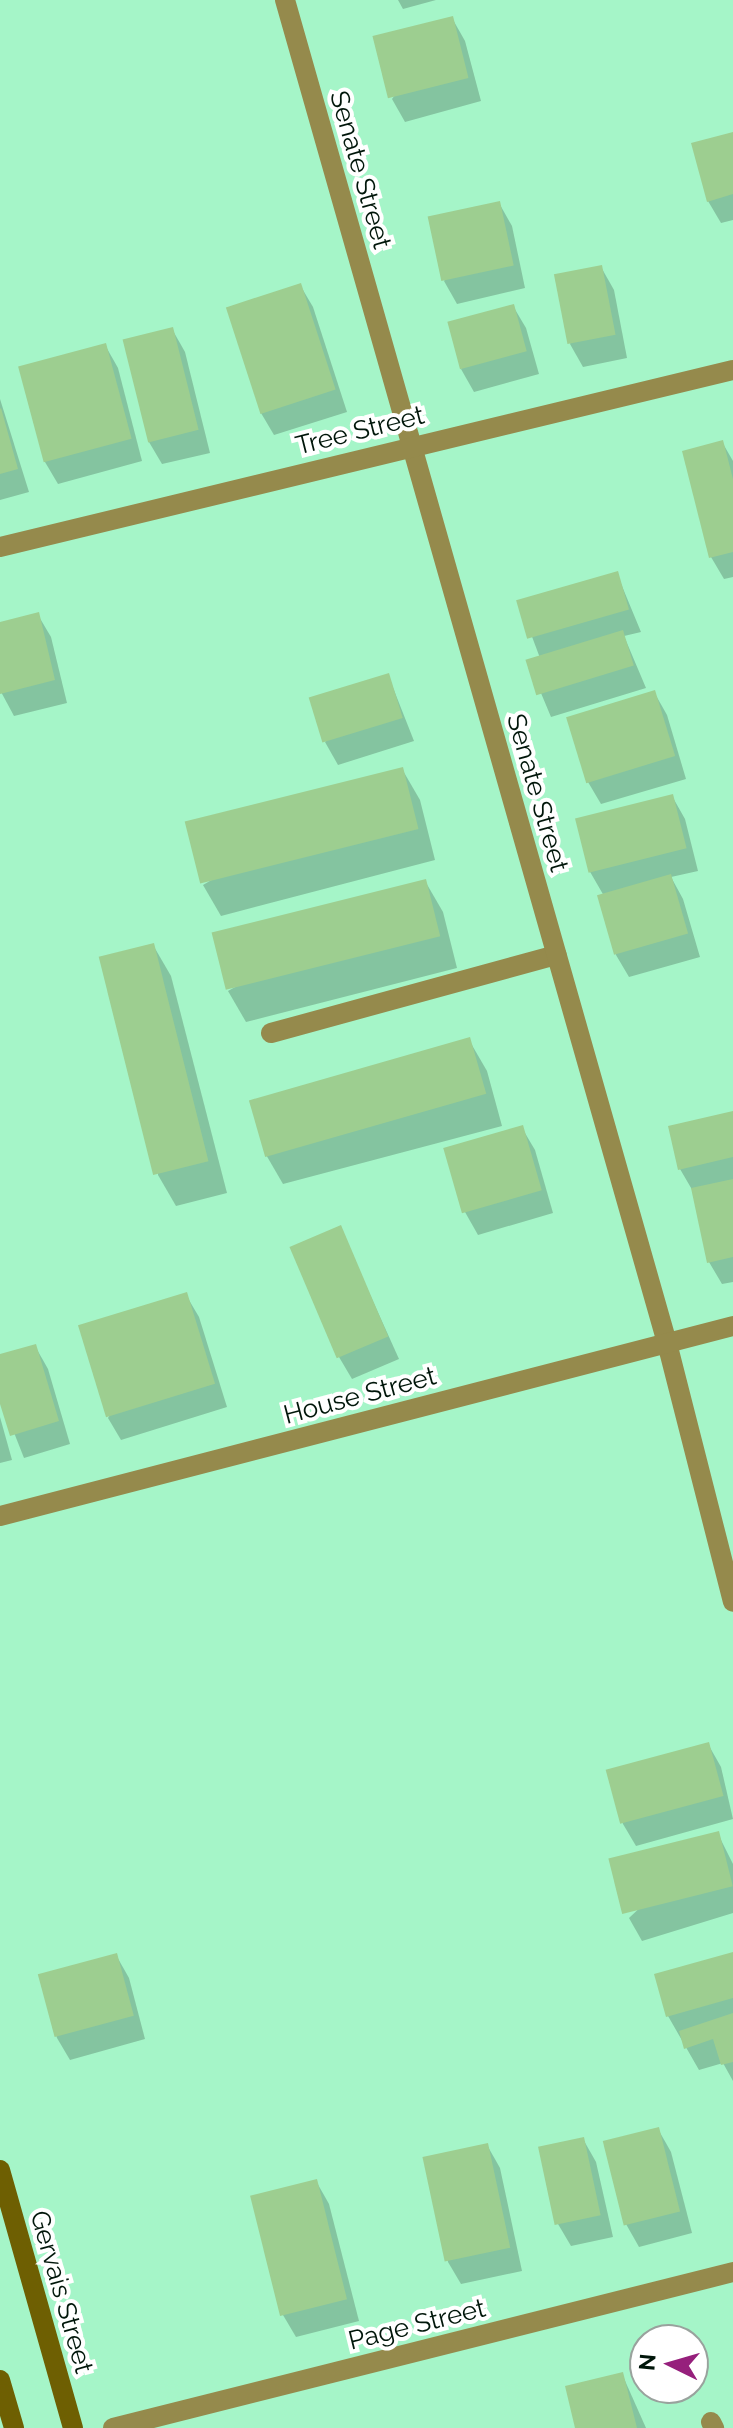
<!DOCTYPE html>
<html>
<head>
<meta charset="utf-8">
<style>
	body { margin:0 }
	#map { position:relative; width:733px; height:2428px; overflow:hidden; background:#a5f5c8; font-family:Raleway,sans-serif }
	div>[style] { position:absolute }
	.shadow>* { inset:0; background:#0003 }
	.building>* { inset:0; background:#9dce90; transform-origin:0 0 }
	.lane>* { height:20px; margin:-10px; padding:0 10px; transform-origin:10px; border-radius:10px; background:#958a4c }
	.street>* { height:20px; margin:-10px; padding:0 10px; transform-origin:10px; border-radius:10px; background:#958a4c }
	.secondary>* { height:20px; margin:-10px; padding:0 10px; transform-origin:10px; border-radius:10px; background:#6e5f02 }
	span { translate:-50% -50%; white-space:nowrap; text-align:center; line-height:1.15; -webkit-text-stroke:8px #fff; paint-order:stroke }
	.street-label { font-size:26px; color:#00160a }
	.north { position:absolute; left:629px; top:2324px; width:80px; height:80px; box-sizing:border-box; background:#fff; border:2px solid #99a29d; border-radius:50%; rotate:275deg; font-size:22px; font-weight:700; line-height:32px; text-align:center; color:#00160a }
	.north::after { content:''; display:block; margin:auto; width:28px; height:36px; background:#96207c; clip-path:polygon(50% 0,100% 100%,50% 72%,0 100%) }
</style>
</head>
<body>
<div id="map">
	<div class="shadow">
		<i style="clip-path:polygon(398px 0,436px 0,403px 9px)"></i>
		<i style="clip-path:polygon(452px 18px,465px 41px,481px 101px,405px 122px,392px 99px)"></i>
		<i style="clip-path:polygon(733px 134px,733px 220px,721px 223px,708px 201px)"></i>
		<i style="clip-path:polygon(499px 203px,512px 226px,525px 288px,457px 304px,444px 281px)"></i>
		<i style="clip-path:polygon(601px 267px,614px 290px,627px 358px,583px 367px,570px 344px)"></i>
		<i style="clip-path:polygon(300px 285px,313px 307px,347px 412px,274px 435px,261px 413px)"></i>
		<i style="clip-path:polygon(513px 306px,526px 328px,539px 374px,474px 392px,461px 369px)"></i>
		<i style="clip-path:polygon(172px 329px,185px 352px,210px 453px,162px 464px,149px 442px)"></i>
		<i style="clip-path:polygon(105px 345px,118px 368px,142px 461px,58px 484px,45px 462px,20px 368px)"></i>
		<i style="clip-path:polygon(0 399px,29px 492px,0 500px)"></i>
		<i style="clip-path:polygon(722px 442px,733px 461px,733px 577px,724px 579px,711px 557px)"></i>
		<i style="clip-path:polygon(617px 574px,641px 632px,624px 636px,646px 688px,551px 717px,528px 662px,540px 658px,519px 602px)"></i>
		<i style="clip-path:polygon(38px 615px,51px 637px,67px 703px,14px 716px,0 690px,0 624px)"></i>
		<i style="clip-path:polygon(388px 675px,414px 741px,338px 765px,325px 742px)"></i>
		<i style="clip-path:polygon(654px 692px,667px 715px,686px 779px,601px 804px,588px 782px)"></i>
		<i style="clip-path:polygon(402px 769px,420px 800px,435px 860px,221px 916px,203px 885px)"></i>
		<i style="clip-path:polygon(672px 796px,685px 819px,698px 871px,671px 877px,683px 899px,700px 957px,629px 977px,616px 955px,604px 896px,589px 870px)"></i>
		<i style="clip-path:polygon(425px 881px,443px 912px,457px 968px,246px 1022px,228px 991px)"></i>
		<i style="clip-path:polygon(153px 945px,171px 976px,227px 1193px,176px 1206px,158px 1175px)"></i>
		<i style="clip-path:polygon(469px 1040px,487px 1071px,502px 1126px,283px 1184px,265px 1153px)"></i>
		<i style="clip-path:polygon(733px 1113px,733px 1282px,722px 1284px,709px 1262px,694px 1193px,680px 1169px)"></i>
		<i style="clip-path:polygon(522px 1128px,535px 1150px,553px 1213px,478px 1235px,465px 1212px)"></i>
		<i style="clip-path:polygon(340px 1228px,399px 1359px,352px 1379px,339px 1357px)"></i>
		<i style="clip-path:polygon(186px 1295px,199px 1317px,227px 1407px,121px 1440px,108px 1418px)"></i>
		<i style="clip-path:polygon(35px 1346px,48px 1369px,70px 1444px,24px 1458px,0 1397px,0 1357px)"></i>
		<i style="clip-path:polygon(0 1417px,12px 1460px,0 1463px)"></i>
		<i style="clip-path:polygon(708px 1744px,721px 1767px,733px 1819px,636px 1846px,623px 1824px,608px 1772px)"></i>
		<i style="clip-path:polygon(718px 1834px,733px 1864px,733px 1913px,642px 1941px,629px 1918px)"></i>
		<i style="clip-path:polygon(733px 1954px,733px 2081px,723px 2063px,699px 2070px,668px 2016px)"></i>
		<i style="clip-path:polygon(116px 1955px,129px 1978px,145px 2039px,70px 2060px,57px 2038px,40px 1976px)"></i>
		<i style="clip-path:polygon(658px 2129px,671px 2152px,692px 2233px,639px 2247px,626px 2224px)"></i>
		<i style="clip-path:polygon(583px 2139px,596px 2162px,613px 2237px,571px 2246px,558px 2224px,541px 2149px)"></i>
		<i style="clip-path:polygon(487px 2145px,500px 2168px,522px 2271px,461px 2284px,448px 2262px,426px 2159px)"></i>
		<i style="clip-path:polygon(316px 2181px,329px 2204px,359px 2321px,296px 2337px,283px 2315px)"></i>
		<i style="clip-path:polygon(622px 2374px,646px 2428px,577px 2428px)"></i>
	</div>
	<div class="building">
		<i style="left:453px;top:16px;width:64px;height:83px;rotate:76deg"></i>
		<i style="clip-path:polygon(733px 132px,733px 194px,707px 202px,691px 143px)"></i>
		<i style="left:500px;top:201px;width:66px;height:74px;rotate:78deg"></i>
		<i style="left:602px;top:265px;width:71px;height:49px;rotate:79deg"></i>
		<i style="left:301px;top:283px;width:112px;height:79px;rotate:72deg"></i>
		<i style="left:514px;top:304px;width:49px;height:69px;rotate:75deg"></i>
		<i style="left:173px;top:327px;width:106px;height:52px;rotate:76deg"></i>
		<i style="left:106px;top:343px;width:99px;height:91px;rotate:75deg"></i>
		<i style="clip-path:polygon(1px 408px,18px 469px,0 474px,0 409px)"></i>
		<i style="clip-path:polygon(723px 440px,733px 479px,733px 552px,709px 558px,682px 451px)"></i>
		<i style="left:618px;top:571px;width:40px;height:106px;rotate:74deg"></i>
		<i style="clip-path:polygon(39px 612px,55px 680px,0 694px,0 622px)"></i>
		<i style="left:623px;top:630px;width:37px;height:102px;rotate:73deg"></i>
		<i style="left:389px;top:673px;width:47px;height:84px;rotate:73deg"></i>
		<i style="left:655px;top:690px;width:69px;height:93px;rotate:73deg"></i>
		<i style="left:403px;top:767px;width:64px;height:225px;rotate:76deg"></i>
		<i style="left:673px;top:794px;width:56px;height:101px;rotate:76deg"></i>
		<i style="left:671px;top:874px;width:62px;height:77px;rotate:74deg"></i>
		<i style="left:426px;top:879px;width:59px;height:221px;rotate:76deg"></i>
		<i style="left:154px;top:943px;width:225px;height:57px;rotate:76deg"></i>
		<i style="left:470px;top:1037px;width:59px;height:230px;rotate:74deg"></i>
		<i style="clip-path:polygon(733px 1111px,733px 1157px,678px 1170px,668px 1126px)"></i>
		<i style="left:523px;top:1125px;width:68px;height:83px;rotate:74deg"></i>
		<i style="clip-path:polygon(733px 1179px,733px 1257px,707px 1263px,691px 1188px)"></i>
		<i style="left:341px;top:1225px;width:121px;height:56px;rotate:67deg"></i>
		<i style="left:187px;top:1292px;width:96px;height:114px;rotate:73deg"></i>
		<i style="clip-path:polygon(36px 1344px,59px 1421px,10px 1436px,0 1404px,0 1354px)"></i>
		<i style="left:709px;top:1742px;width:56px;height:107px;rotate:75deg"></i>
		<i style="left:719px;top:1831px;width:57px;height:114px;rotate:76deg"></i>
		<i style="clip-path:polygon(733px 1952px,733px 1998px,666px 2017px,654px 1974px)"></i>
		<i style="left:117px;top:1953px;width:65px;height:82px;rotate:75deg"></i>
		<i style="clip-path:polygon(733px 2013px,733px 2062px,721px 2065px,713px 2039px,684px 2049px,679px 2031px)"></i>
		<i style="left:659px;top:2127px;width:87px;height:58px;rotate:76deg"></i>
		<i style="left:584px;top:2137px;width:80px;height:47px;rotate:78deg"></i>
		<i style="left:488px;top:2143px;width:107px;height:67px;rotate:78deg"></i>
		<i style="left:317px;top:2179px;width:124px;height:69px;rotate:76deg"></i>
		<i style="clip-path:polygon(623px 2372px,637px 2428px,575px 2428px,565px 2386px)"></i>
	</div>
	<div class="lane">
		<i style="left:271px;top:1033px;width:296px;rotate:-15.3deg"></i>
		<i style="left:711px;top:2422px;width:7px;rotate:63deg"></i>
	</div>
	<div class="street">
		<i style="left:285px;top:0;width:1396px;rotate:74.12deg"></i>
		<i style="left:667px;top:1343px;width:267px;rotate:75.7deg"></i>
		<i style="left:0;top:547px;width:754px;rotate:-13.58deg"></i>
		<i style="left:0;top:1516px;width:757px;rotate:-14.53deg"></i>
		<i style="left:113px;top:2428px;width:639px;rotate:-14.12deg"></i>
	</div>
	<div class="secondary">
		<i style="left:0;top:2170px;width:268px;rotate:74.2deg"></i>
		<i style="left:0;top:2380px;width:50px;rotate:73.7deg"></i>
	</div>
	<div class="street-label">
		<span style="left:360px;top:170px;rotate:74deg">Senate Street</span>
		<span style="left:360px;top:431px;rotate:-14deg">Tree Street</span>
		<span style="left:537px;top:793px;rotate:74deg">Senate Street</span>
		<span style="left:360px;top:1396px;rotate:-15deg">House Street</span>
		<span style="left:61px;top:2292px;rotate:74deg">Gervais Street</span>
		<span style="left:417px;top:2325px;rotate:-14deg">Page Street</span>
	</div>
	<div class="north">N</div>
</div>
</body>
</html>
